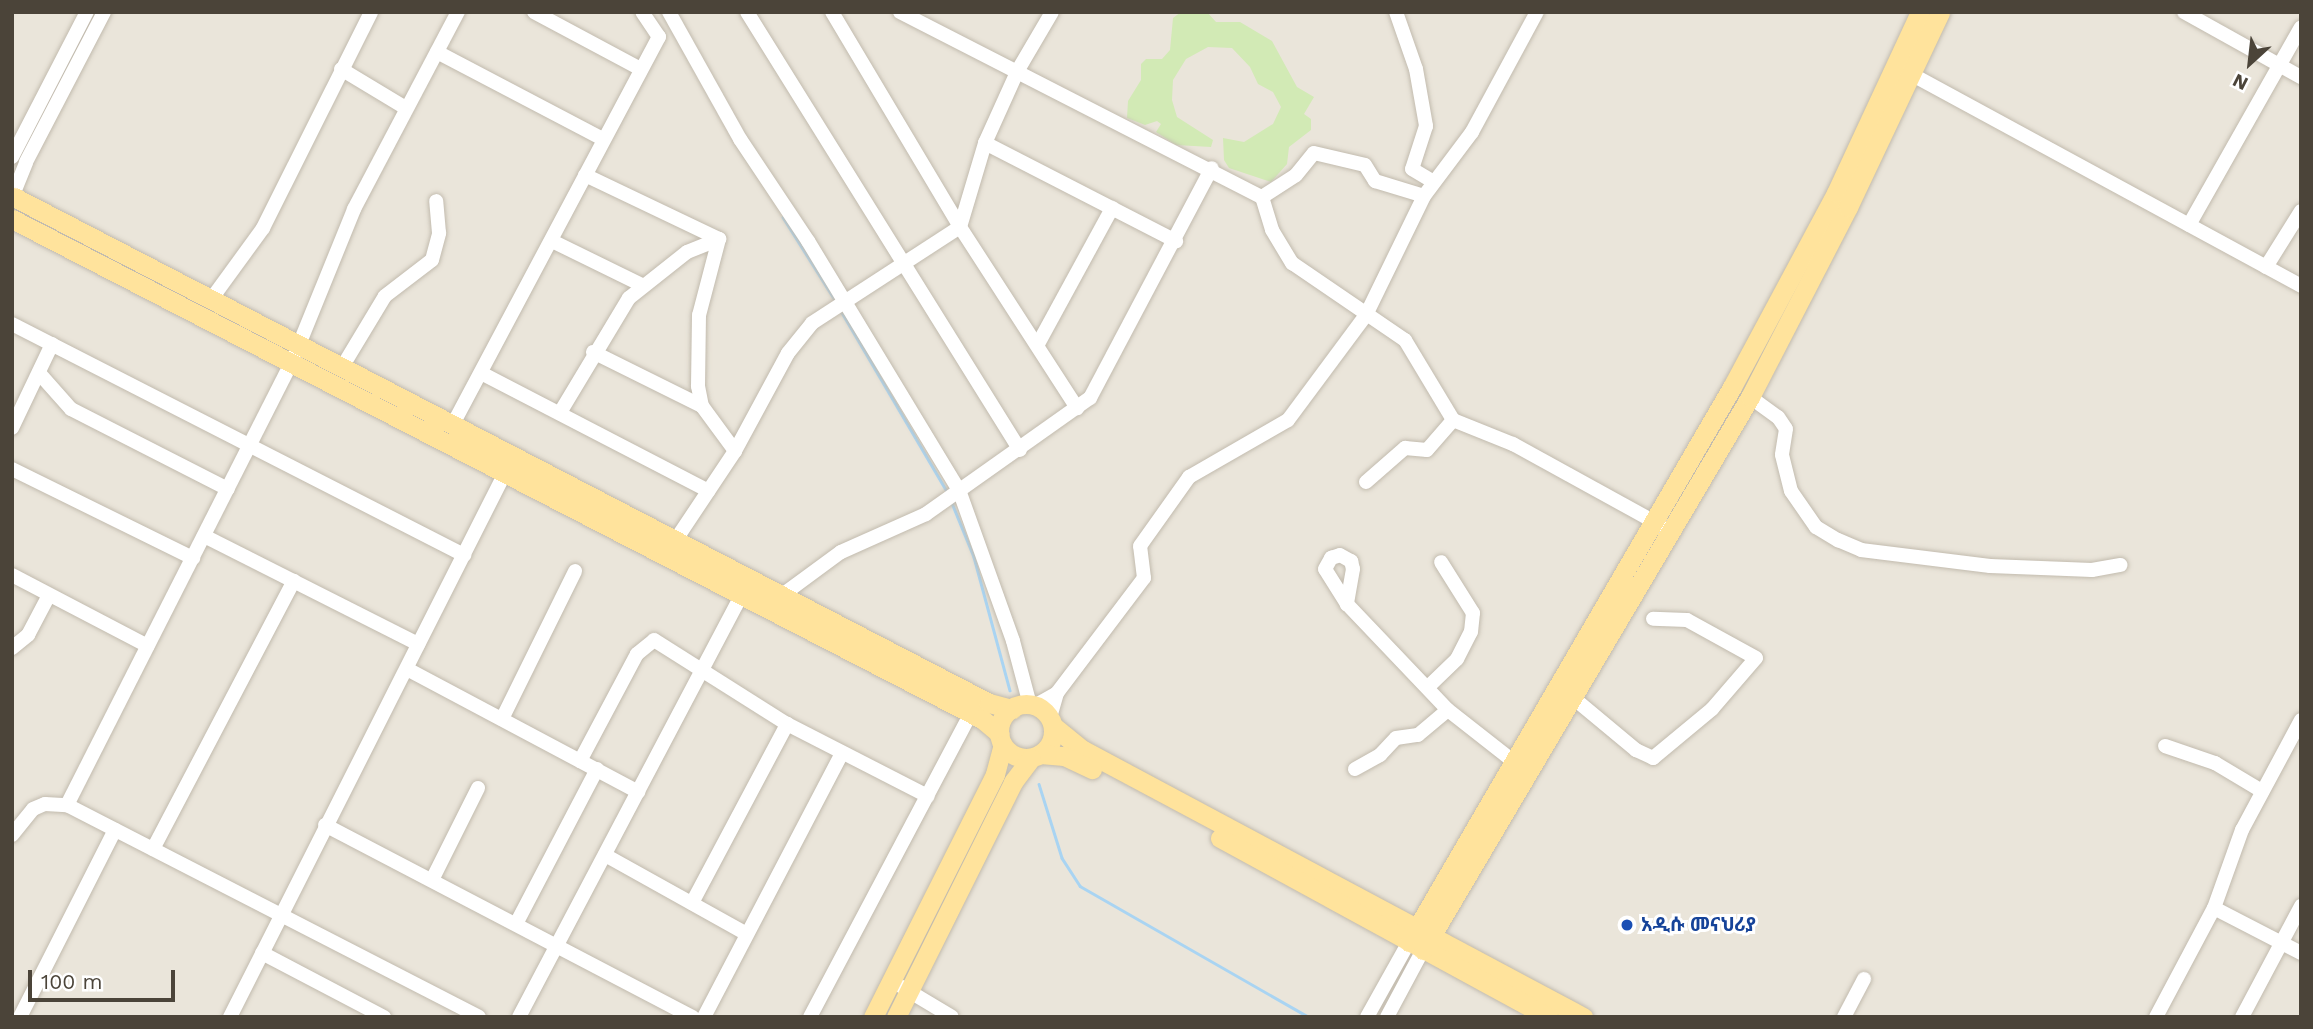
<!DOCTYPE html>
<html>
<head>
<meta charset="utf-8">
<style>
	body { margin:0 }
	#map { position:relative; width:2313px; height:1029px; overflow:hidden; background:#f6f3ec; font-family:"Work Sans","Noto Sans Ethiopic",sans-serif }
	div>[style] { position:absolute }
	.residential>* { inset:0; background:#eae5da; transform-origin:0 0 }
	.green>* { inset:0; background:#d2eab5 }
	.stream>* { height:2.5px; margin:-1.25px; padding:0 1.25px; transform-origin:1.25px; border-radius:1.25px; background:#a9d4f2 }
	.roads { filter:drop-shadow(0 0 2px #c2bbae) drop-shadow(0 0 2px #c2bbae) }
	.minor>* { height:14px; margin:-7px; padding:0 7px; transform-origin:7px; border-radius:7px; background:#fff }
	.major>* { height:19px; margin:-9.5px; padding:0 9.5px; transform-origin:9.5px; border-radius:9.5px; background:#ffe39c }
	.major>.ring { margin:-9.5px; padding:0; box-sizing:content-box; background:none; border:19px solid #ffe39c; border-radius:50% }
	.dots>* { width:19px; height:19px; translate:-50% -50%; box-sizing:border-box; border:4px solid #fff; border-radius:50% }
	span { translate:-50% -50%; white-space:nowrap; text-align:center; line-height:1.15; -webkit-text-stroke:6px #fff; paint-order:stroke }
	.transit-label { font-size:19px; color:#164399; font-weight:700 }
	.left { translate:0 -50%; text-align:left }
	.frame { position:absolute; inset:0; border:14px solid #4b4439; pointer-events:none }
	.north { position:absolute; left:2215px; top:28px; width:70px; height:70px; -webkit-text-stroke:5px #fff; paint-order:stroke; rotate:207deg; font-size:19px; font-weight:700; line-height:28px; text-align:center; color:#4b4439 }
	.north::after { content:''; display:block; margin:auto; width:24px; height:32px; background:#4b4439; clip-path:polygon(50% 0,100% 100%,50% 72%,0 100%) }
	.scale { position:absolute; left:28px; top:970px; width:147px; height:32px; box-sizing:border-box; border:4px solid #4b4439; border-top:0; padding-left:9px; font-size:21px; line-height:24px; white-space:nowrap; color:#4b4439; -webkit-text-stroke:5px #fff; paint-order:stroke }
</style>
</head>
<body>
<div id="map">
	<div class="residential">
		<i style="left:12px;top:12px;width:2289px;height:1005px"></i>
	</div>
	<div class="green">
		<i style="clip-path:polygon(1181px 12px,1207px 12px,1216px 22px,1240px 22px,1272px 41px,1297px 87px,1314px 97px,1304px 114px,1311px 119px,1311px 130px,1289px 147px,1287px 164px,1271px 182px,1229px 168px,1224px 160px,1223px 138px,1244px 142px,1273px 124px,1281px 107px,1273px 92px,1258px 84px,1250px 67px,1232px 48px,1208px 47px,1186px 59px,1173px 80px,1172px 100px,1177px 117px,1213px 140px,1211px 147px,1176px 145px,1156px 132px,1161px 124px,1157px 121px,1145px 125px,1127px 118px,1128px 101px,1141px 80px,1141px 64px,1146px 59px,1162px 59px,1170px 50px,1173px 18px)"></i>
	</div>
	<div class="stream">
		<i style="left:783px;top:217px;width:98px;rotate:57.9deg"></i>
		<i style="left:840px;top:309px;width:213px;rotate:59.6deg"></i>
		<i style="left:952px;top:503px;width:58px;rotate:67.8deg"></i>
		<i style="left:974px;top:557px;width:138px;rotate:74.9deg"></i>
		<i style="left:1039px;top:784px;width:77px;rotate:72.7deg"></i>
		<i style="left:1062px;top:858px;width:33px;rotate:57deg"></i>
		<i style="left:1080px;top:886px;width:264px;rotate:29.8deg"></i>
	</div>
	<div class="roads">
		<div class="minor">
			<i style="left:534px;top:12px;width:119px;rotate:28.1deg"></i>
			<i style="left:669px;top:12px;width:145px;rotate:60.8deg"></i>
			<i style="left:740px;top:139px;width:123px;rotate:56.3deg"></i>
			<i style="left:808px;top:241px;width:291px;rotate:58.8deg"></i>
			<i style="left:959px;top:490px;width:160px;rotate:70.3deg"></i>
			<i style="left:1013px;top:641px;width:66px;rotate:75.1deg"></i>
			<i style="left:747px;top:12px;width:516px;rotate:58.07deg"></i>
			<i style="left:832px;top:12px;width:250px;rotate:59.2deg"></i>
			<i style="left:960px;top:227px;width:216px;rotate:57.1deg"></i>
			<i style="left:900px;top:12px;width:407px;rotate:27.1deg"></i>
			<i style="left:1262px;top:197px;width:34px;rotate:73deg"></i>
			<i style="left:1272px;top:230px;width:39px;rotate:59deg"></i>
			<i style="left:1292px;top:263px;width:137px;rotate:34.3deg"></i>
			<i style="left:1405px;top:340px;width:93px;rotate:59deg"></i>
			<i style="left:1453px;top:420px;width:65px;rotate:21.8deg"></i>
			<i style="left:1513px;top:444px;width:170px;rotate:28.8deg"></i>
			<i style="left:1396px;top:12px;width:60px;rotate:70.7deg"></i>
			<i style="left:1416px;top:69px;width:58px;rotate:80deg"></i>
			<i style="left:1426px;top:126px;width:45px;rotate:108deg"></i>
			<i style="left:1412px;top:169px;width:23px;rotate:31deg"></i>
			<i style="left:2184px;top:12px;width:134px;rotate:29.1deg"></i>
			<i style="left:437px;top:52px;width:187px;rotate:27.7deg"></i>
			<i style="left:341px;top:69px;width:76px;rotate:31deg"></i>
			<i style="left:1911px;top:74px;width:444px;rotate:28.5deg"></i>
			<i style="left:985px;top:143px;width:215px;rotate:27.2deg"></i>
			<i style="left:12px;top:157px;width:163px;rotate:-62.7deg"></i>
			<i style="left:585px;top:175px;width:148px;rotate:25.5deg"></i>
			<i style="left:719px;top:239px;width:79px;rotate:104.7deg"></i>
			<i style="left:699px;top:315px;width:71px;rotate:90.8deg"></i>
			<i style="left:698px;top:386px;width:20px;rotate:79deg"></i>
			<i style="left:702px;top:406px;width:56px;rotate:53.7deg"></i>
			<i style="left:13px;top:195px;width:35px;rotate:-68deg"></i>
			<i style="left:26px;top:162px;width:169px;rotate:-62.5deg"></i>
			<i style="left:1262px;top:197px;width:40px;rotate:-32.9deg"></i>
			<i style="left:1296px;top:175px;width:28px;rotate:-51deg"></i>
			<i style="left:1314px;top:153px;width:52px;rotate:13.2deg"></i>
			<i style="left:1365px;top:165px;width:19px;rotate:58deg"></i>
			<i style="left:1375px;top:181px;width:51px;rotate:17deg"></i>
			<i style="left:2189px;top:225px;width:227px;rotate:-60.5deg"></i>
			<i style="left:552px;top:241px;width:100px;rotate:26.1deg"></i>
			<i style="left:2266px;top:267px;width:66px;rotate:-58deg"></i>
			<i style="left:210px;top:301px;width:90px;rotate:-54deg"></i>
			<i style="left:263px;top:228px;width:241px;rotate:-63.4deg"></i>
			<i style="left:12px;top:324px;width:508px;rotate:27.07deg"></i>
			<i style="left:1038px;top:344px;width:155px;rotate:-61.4deg"></i>
			<i style="left:593px;top:352px;width:122px;rotate:26.4deg"></i>
			<i style="left:341px;top:369px;width:85px;rotate:-58.9deg"></i>
			<i style="left:385px;top:296px;width:59px;rotate:-37.5deg"></i>
			<i style="left:432px;top:260px;width:28px;rotate:-75deg"></i>
			<i style="left:439px;top:233px;width:32px;rotate:-95deg"></i>
			<i style="left:39px;top:373px;width:48px;rotate:48.4deg"></i>
			<i style="left:71px;top:409px;width:176px;rotate:27deg"></i>
			<i style="left:483px;top:374px;width:254px;rotate:27.4deg"></i>
			<i style="left:1750px;top:397px;width:34px;rotate:36deg"></i>
			<i style="left:1778px;top:417px;width:14px;rotate:56deg"></i>
			<i style="left:1786px;top:429px;width:26px;rotate:99deg"></i>
			<i style="left:1782px;top:455px;width:37px;rotate:76deg"></i>
			<i style="left:1791px;top:491px;width:44px;rotate:55.2deg"></i>
			<i style="left:1816px;top:527px;width:26px;rotate:31deg"></i>
			<i style="left:1838px;top:540px;width:25px;rotate:23deg"></i>
			<i style="left:1861px;top:550px;width:130px;rotate:7.1deg"></i>
			<i style="left:1990px;top:566px;width:102px;rotate:2.2deg"></i>
			<i style="left:2092px;top:570px;width:29px;rotate:-10deg"></i>
			<i style="left:561px;top:411px;width:132px;rotate:-59deg"></i>
			<i style="left:629px;top:298px;width:74px;rotate:-38.4deg"></i>
			<i style="left:687px;top:252px;width:35px;rotate:-22deg"></i>
			<i style="left:452px;top:426px;width:441px;rotate:-62deg"></i>
			<i style="left:659px;top:37px;width:30px;rotate:-124deg"></i>
			<i style="left:12px;top:428px;width:93px;rotate:-64.5deg"></i>
			<i style="left:12px;top:469px;width:202px;rotate:26.2deg"></i>
			<i style="left:1366px;top:482px;width:52px;rotate:-41.1deg"></i>
			<i style="left:1405px;top:448px;width:22px;rotate:5deg"></i>
			<i style="left:1427px;top:450px;width:40px;rotate:-49deg"></i>
			<i style="left:204px;top:536px;width:240px;rotate:26.8deg"></i>
			<i style="left:675px;top:541px;width:108px;rotate:-56.3deg"></i>
			<i style="left:735px;top:451px;width:111px;rotate:-61.6deg"></i>
			<i style="left:788px;top:353px;width:38px;rotate:-51deg"></i>
			<i style="left:812px;top:323px;width:176px;rotate:-33deg"></i>
			<i style="left:960px;top:227px;width:88px;rotate:-73.4deg"></i>
			<i style="left:985px;top:143px;width:80px;rotate:-65.7deg"></i>
			<i style="left:1018px;top:70px;width:67px;rotate:-59.6deg"></i>
			<i style="left:1340px;top:555px;width:13px;rotate:29deg"></i>
			<i style="left:1351px;top:561px;width:8px;rotate:76deg"></i>
			<i style="left:1353px;top:569px;width:36px;rotate:100deg"></i>
			<i style="left:1347px;top:604px;width:41px;rotate:-122.2deg"></i>
			<i style="left:1325px;top:569px;width:13px;rotate:-61deg"></i>
			<i style="left:1331px;top:558px;width:9px;rotate:-18deg"></i>
			<i style="left:12px;top:575px;width:153px;rotate:27.6deg"></i>
			<i style="left:781px;top:596px;width:74px;rotate:-36.3deg"></i>
			<i style="left:841px;top:552px;width:93px;rotate:-24.1deg"></i>
			<i style="left:926px;top:514px;width:201px;rotate:-35.3deg"></i>
			<i style="left:1090px;top:398px;width:260px;rotate:-62.1deg"></i>
			<i style="left:1347px;top:604px;width:146px;rotate:46.4deg"></i>
			<i style="left:1448px;top:710px;width:83px;rotate:38.1deg"></i>
			<i style="left:12px;top:648px;width:21px;rotate:-39deg"></i>
			<i style="left:28px;top:635px;width:45px;rotate:-62.3deg"></i>
			<i style="left:407px;top:669px;width:262px;rotate:28deg"></i>
			<i style="left:1428px;top:687px;width:40px;rotate:-44deg"></i>
			<i style="left:1457px;top:659px;width:30px;rotate:-63deg"></i>
			<i style="left:1471px;top:632px;width:19px;rotate:-84deg"></i>
			<i style="left:1473px;top:613px;width:60px;rotate:-122.1deg"></i>
			<i style="left:1057px;top:693px;width:144px;rotate:-52.9deg"></i>
			<i style="left:1144px;top:578px;width:32px;rotate:-97deg"></i>
			<i style="left:1140px;top:546px;width:85px;rotate:-54.6deg"></i>
			<i style="left:1189px;top:477px;width:114px;rotate:-29.9deg"></i>
			<i style="left:1288px;top:420px;width:131px;rotate:-53.4deg"></i>
			<i style="left:1366px;top:315px;width:132px;rotate:-64deg"></i>
			<i style="left:1424px;top:196px;width:80px;rotate:-53.1deg"></i>
			<i style="left:1472px;top:132px;width:136px;rotate:-61.6deg"></i>
			<i style="left:1571px;top:696px;width:85px;rotate:39.7deg"></i>
			<i style="left:1636px;top:750px;width:19px;rotate:25deg"></i>
			<i style="left:1653px;top:758px;width:77px;rotate:-39.7deg"></i>
			<i style="left:1712px;top:709px;width:67px;rotate:-49.2deg"></i>
			<i style="left:1756px;top:658px;width:79px;rotate:-151.2deg"></i>
			<i style="left:1687px;top:620px;width:34px;rotate:-178deg"></i>
			<i style="left:1034px;top:706px;width:26px;rotate:-29deg"></i>
			<i style="left:1057px;top:693px;width:26px;rotate:106deg"></i>
			<i style="left:502px;top:719px;width:165px;rotate:-63.7deg"></i>
			<i style="left:2165px;top:746px;width:53px;rotate:18.8deg"></i>
			<i style="left:2215px;top:763px;width:55px;rotate:30.8deg"></i>
			<i style="left:580px;top:761px;width:121px;rotate:-62deg"></i>
			<i style="left:637px;top:654px;width:22px;rotate:-39deg"></i>
			<i style="left:654px;top:640px;width:157px;rotate:32.3deg"></i>
			<i style="left:787px;top:724px;width:158px;rotate:27.1deg"></i>
			<i style="left:1355px;top:769px;width:29px;rotate:-29deg"></i>
			<i style="left:1380px;top:755px;width:23px;rotate:-47deg"></i>
			<i style="left:1396px;top:738px;width:22px;rotate:-8deg"></i>
			<i style="left:1418px;top:735px;width:39px;rotate:-40deg"></i>
			<i style="left:67px;top:805px;width:497px;rotate:-63.1deg"></i>
			<i style="left:292px;top:362px;width:165px;rotate:-67.9deg"></i>
			<i style="left:354px;top:209px;width:223px;rotate:-62.2deg"></i>
			<i style="left:325px;top:825px;width:415px;rotate:27.6deg"></i>
			<i style="left:12px;top:835px;width:33px;rotate:-51deg"></i>
			<i style="left:33px;top:809px;width:13px;rotate:-23deg"></i>
			<i style="left:45px;top:804px;width:22px;rotate:3deg"></i>
			<i style="left:67px;top:805px;width:463px;rotate:27.2deg"></i>
			<i style="left:153px;top:849px;width:303px;rotate:-62.3deg"></i>
			<i style="left:605px;top:855px;width:162px;rotate:29.1deg"></i>
			<i style="left:432px;top:880px;width:103px;rotate:-63.4deg"></i>
			<i style="left:692px;top:903px;width:203px;rotate:-62deg"></i>
			<i style="left:2214px;top:908px;width:98px;rotate:27.3deg"></i>
			<i style="left:516px;top:924px;width:175px;rotate:-62.4deg"></i>
			<i style="left:262px;top:953px;width:138px;rotate:27.7deg"></i>
			<i style="left:902px;top:987px;width:58px;rotate:31deg"></i>
			<i style="left:20px;top:1017px;width:210px;rotate:-63.1deg"></i>
			<i style="left:230px;top:1017px;width:619px;rotate:-63.19deg"></i>
			<i style="left:519px;top:1017px;width:485px;rotate:-62.2deg"></i>
			<i style="left:704px;top:1017px;width:298px;rotate:-62.4deg"></i>
			<i style="left:810px;top:1017px;width:344px;rotate:-62.1deg"></i>
			<i style="left:1367px;top:1017px;width:86px;rotate:-60.8deg"></i>
			<i style="left:1387px;top:1017px;width:76px;rotate:-61.8deg"></i>
			<i style="left:1844px;top:1017px;width:43px;rotate:-62.2deg"></i>
			<i style="left:2156px;top:1017px;width:123px;rotate:-62deg"></i>
			<i style="left:2214px;top:908px;width:83px;rotate:-70.3deg"></i>
			<i style="left:2242px;top:830px;width:125px;rotate:-61.8deg"></i>
			<i style="left:2242px;top:1017px;width:126px;rotate:-62deg"></i>
		</div>
		<div class="major">
			<i style="left:14px;top:197px;width:1098px;rotate:27.43deg"></i>
			<i style="left:989px;top:703px;width:24px;rotate:15deg"></i>
			<i style="left:12px;top:219px;width:1091px;rotate:27.27deg"></i>
			<i style="left:982px;top:719px;width:23px;rotate:40deg"></i>
			<i class="ring" style="left:999px;top:704px;width:35px;height:35px"></i>
			<i style="left:1053px;top:726px;width:38px;rotate:39deg"></i>
			<i style="left:1083px;top:750px;width:567px;rotate:28.1deg"></i>
			<i style="left:1040px;top:754px;width:24px;rotate:5deg"></i>
			<i style="left:1064px;top:756px;width:31px;rotate:25deg"></i>
			<i style="left:1220px;top:838px;width:374px;rotate:28.6deg"></i>
			<i style="left:1409px;top:942px;width:642px;rotate:-59.8deg"></i>
			<i style="left:1732px;top:387px;width:220px;rotate:-61.8deg"></i>
			<i style="left:1836px;top:193px;width:200px;rotate:-65.1deg"></i>
			<i style="left:1423px;top:950px;width:642px;rotate:-59.4deg"></i>
			<i style="left:1750px;top:397px;width:214px;rotate:-62.7deg"></i>
			<i style="left:1848px;top:207px;width:216px;rotate:-64.7deg"></i>
			<i style="left:873px;top:1017px;width:272px;rotate:-63.3deg"></i>
			<i style="left:995px;top:774px;width:30px;rotate:-75deg"></i>
			<i style="left:896px;top:1017px;width:263px;rotate:-63.5deg"></i>
			<i style="left:1013px;top:782px;width:30px;rotate:-53deg"></i>
		</div>
	</div>
	<div class="dots">
		<i style="left:1627px;top:925px;background:#1a4fb4"></i>
	</div>
	<div class="transit-label">
		<span class="left" style="left:1641px;top:925px">አዲሱ መናህሪያ</span>
	</div>
	<div class="frame"></div>
	<div class="north">N</div>
	<div class="scale">100 m</div>
</div>
</body>
</html>
